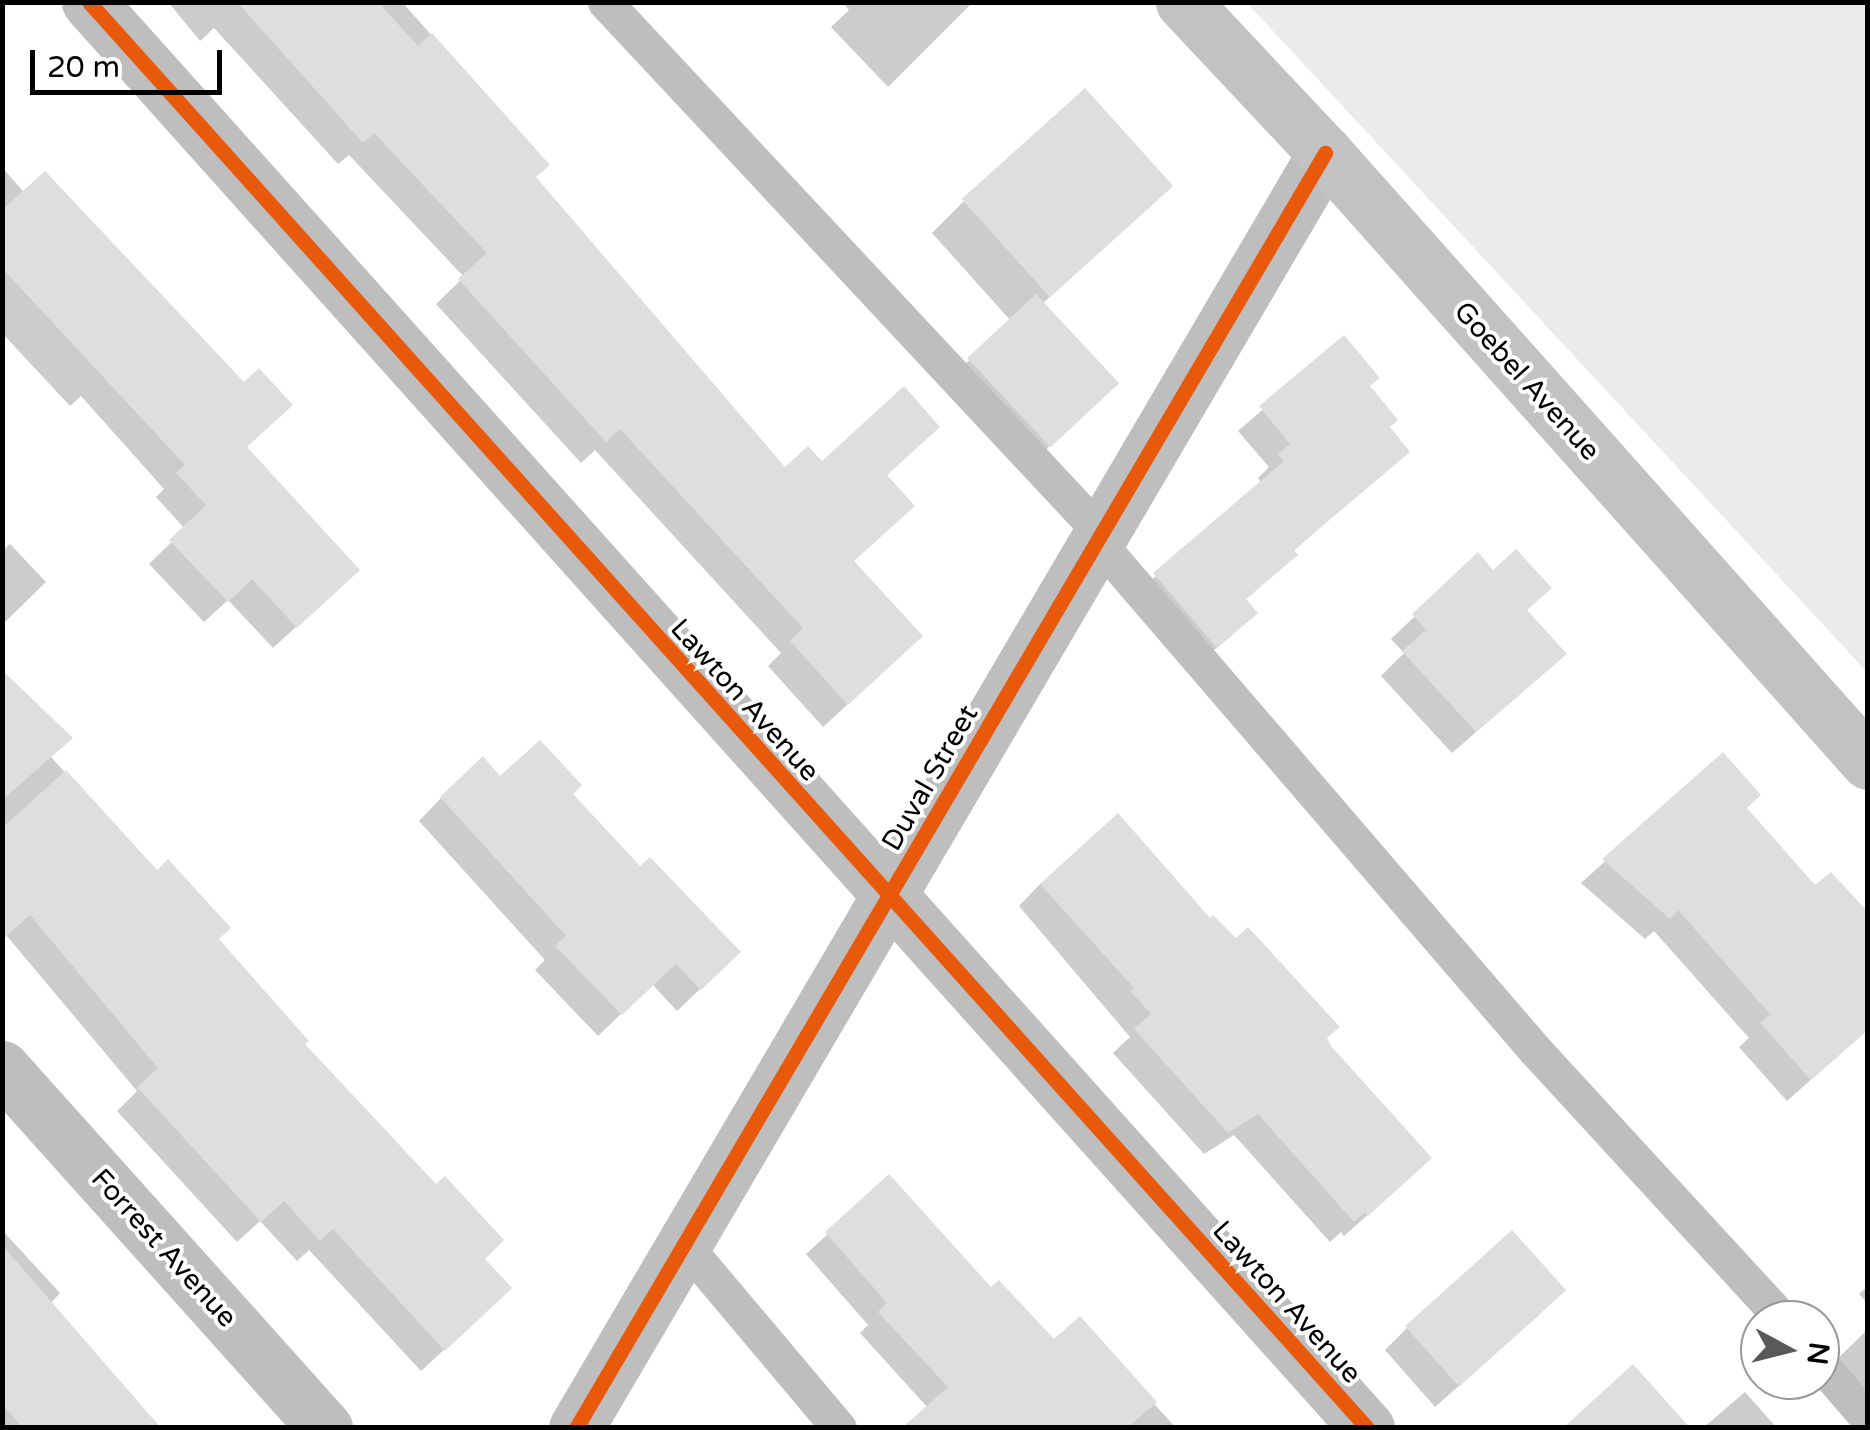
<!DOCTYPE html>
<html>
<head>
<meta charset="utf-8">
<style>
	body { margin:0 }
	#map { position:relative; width:1870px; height:1430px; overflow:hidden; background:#fff; font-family:"Varela Round",sans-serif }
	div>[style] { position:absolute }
	.green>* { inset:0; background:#ebebeb }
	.shadow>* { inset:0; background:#0003 }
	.building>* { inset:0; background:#dedede; transform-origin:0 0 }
	.lane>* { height:35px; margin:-17.5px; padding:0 17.5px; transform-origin:17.5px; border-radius:17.5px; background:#bebebe }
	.street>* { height:55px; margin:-27.5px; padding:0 27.5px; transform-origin:27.5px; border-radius:27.5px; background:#bebebe }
	.secondary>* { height:55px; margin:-27.5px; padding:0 27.5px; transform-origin:27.5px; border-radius:27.5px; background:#c2c2c2 }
	.cycleway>* { height:15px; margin:-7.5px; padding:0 7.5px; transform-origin:7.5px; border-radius:7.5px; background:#e8590c }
	span { translate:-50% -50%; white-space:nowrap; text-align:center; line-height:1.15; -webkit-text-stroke:8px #fff; paint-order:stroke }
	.street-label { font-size:28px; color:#000 }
	.frame { position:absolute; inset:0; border:5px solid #000; pointer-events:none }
	.north { position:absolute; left:1740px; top:1300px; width:100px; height:100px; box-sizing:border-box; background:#fff; border:2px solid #999; border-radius:50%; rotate:97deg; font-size:28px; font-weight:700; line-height:40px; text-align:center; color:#000 }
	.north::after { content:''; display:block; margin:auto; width:35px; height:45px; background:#595959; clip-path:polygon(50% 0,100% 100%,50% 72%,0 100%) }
	.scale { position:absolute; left:30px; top:50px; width:192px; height:45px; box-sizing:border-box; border:5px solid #000; border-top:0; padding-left:12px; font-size:30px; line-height:35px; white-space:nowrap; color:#000; -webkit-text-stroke:8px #fff; paint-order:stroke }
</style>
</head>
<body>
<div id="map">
	<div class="green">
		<i style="clip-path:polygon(1247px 3px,1867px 3px,1867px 672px)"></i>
	</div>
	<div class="shadow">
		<i style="clip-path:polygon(168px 2px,402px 2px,547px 165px,533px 178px,785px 470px,822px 464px,885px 476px,852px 562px,896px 660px,823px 727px,768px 666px,781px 653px,595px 450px,581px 463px,436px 304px,464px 277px,349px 155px,338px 164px,214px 28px,200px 41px)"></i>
		<i style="clip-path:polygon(842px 2px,968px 2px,970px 5px,888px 87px,831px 27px,849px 10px)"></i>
		<i style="clip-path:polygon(2px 167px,244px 448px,334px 592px,273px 648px,228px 600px,204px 622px,149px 564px,185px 529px,156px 497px,164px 489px,81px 396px,70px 406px,2px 333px)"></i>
		<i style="clip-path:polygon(964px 201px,1137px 218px,1042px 304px,1093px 406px,1026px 468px,946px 382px,1011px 321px,932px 233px)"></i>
		<i style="clip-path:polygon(1344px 339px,1387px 428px,1407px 452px,1292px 552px,1295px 555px,1244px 601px,1232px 635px,1193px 668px,1132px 597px,1262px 484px,1258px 478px,1269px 467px,1238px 431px)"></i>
		<i style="clip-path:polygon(10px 544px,46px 582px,2px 625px,2px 551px)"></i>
		<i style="clip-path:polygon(1478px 556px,1525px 611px,1541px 676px,1452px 753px,1381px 676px,1404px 653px,1391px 639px)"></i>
		<i style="clip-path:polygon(2px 673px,51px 757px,216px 939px,482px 1259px,487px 1310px,421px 1371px,309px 1250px,297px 1261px,260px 1221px,237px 1242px,117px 1111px,137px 1091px,6px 935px,2px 939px)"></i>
		<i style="clip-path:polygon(1723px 755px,1744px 808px,1815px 889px,1868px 1029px,1787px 1101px,1739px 1047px,1749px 1038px,1654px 931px,1645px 939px,1581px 883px)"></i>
		<i style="clip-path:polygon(500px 779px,570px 794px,640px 870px,715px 975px,677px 1011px,652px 984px,598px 1036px,535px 970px,545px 960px,419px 821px,441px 798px)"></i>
		<i style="clip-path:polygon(1041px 883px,1210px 921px,1325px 1038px,1407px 1180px,1344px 1236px,1341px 1232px,1330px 1242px,1234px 1135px,1204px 1154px,1113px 1053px,1130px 1037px,1019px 906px)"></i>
		<i style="clip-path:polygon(889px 1178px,991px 1291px,1054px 1342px,1079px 1320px,1176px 1428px,906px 1428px,928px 1408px,860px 1333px,868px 1325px,806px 1254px)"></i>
		<i style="clip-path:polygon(2px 1230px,60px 1293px,50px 1304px,158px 1428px,2px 1428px)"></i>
		<i style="clip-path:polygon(1868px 1286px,1868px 1304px,1859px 1294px)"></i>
		<i style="clip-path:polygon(1540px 1314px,1435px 1407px,1385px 1350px,1407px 1328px)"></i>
		<i style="clip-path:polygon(1868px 1329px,1868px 1404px,1825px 1371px)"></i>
		<i style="clip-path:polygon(1745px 1392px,1777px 1428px,1703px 1428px)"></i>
	</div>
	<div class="building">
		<i style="clip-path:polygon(237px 2px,378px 2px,418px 46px,432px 33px,550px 165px,536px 177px,785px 467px,808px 446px,822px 461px,904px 386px,940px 427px,887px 475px,915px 506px,854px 561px,923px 636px,848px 705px,790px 641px,803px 628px,620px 429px,606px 442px,458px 279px,487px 253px,374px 133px,363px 143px)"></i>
		<i style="left:1085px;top:88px;width:132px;height:166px;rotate:48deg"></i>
		<i style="clip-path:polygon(45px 171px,244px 382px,259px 368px,293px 405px,247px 447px,360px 570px,297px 628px,252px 579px,228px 602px,169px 540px,206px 505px,176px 473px,185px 465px,2px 268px,2px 210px)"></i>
		<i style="left:1036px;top:294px;width:122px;height:94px;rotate:47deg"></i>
		<i style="clip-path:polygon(1344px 335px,1380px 378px,1370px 386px,1398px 420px,1390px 427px,1410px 452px,1294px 550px,1298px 555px,1246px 599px,1258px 613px,1217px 648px,1153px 573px,1284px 461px,1278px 454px,1290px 444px,1259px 406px)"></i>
		<i style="clip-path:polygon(1516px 549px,1552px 588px,1527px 610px,1567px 654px,1476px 732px,1402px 651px,1426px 630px,1412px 614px,1478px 552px,1493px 570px)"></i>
		<i style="clip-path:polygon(2px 670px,73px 738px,2px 800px)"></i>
		<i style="clip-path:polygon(540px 740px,582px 785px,573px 794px,640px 866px,650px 857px,741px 952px,701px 990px,676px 964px,622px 1015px,555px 946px,566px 936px,440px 797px,483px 756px,500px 776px)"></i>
		<i style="clip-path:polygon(1723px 752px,1761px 795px,1747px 808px,1815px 885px,1831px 872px,1868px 912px,1868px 1030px,1811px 1080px,1760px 1023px,1770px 1014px,1678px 910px,1670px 919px,1602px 859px)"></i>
		<i style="clip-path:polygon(66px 770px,157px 870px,168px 859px,231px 928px,219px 939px,309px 1041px,305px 1044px,436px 1184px,445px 1176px,504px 1240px,485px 1259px,512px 1288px,445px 1351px,333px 1229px,320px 1241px,284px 1201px,261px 1222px,137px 1087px,158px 1068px,30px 915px,2px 940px,2px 828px)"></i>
		<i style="clip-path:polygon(1118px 813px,1210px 918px,1213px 915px,1236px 938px,1248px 927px,1340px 1027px,1327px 1038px,1331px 1046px,1432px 1158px,1368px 1216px,1365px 1212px,1354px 1222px,1258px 1114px,1228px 1133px,1134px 1029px,1151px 1014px,1130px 991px,1134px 988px,1040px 884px)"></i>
		<i style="clip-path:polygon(889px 1174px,991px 1287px,999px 1280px,1054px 1339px,1080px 1316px,1157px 1402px,1127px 1428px,902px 1428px,948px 1387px,878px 1312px,887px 1303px,825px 1232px)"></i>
		<i style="left:1512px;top:1230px;width:81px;height:144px;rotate:48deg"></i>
		<i style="clip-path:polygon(2px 1245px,161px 1428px,23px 1428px,2px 1404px)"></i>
		<i style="clip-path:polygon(1633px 1364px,1690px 1428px,1563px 1428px)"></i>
	</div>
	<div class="lane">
		<i style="left:605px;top:2px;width:728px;rotate:46.95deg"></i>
		<i style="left:1098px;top:542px;width:670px;rotate:49.3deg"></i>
		<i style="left:1535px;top:1050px;width:367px;rotate:47.4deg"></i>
		<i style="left:684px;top:1244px;width:241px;rotate:49.9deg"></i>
		<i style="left:1820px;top:1363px;width:74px;rotate:49.4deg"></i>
	</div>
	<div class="street">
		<i style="left:89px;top:2px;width:1915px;rotate:48.13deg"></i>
		<i style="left:2px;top:1068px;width:484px;rotate:48.1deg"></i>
		<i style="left:576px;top:1428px;width:1479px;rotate:-59.57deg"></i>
	</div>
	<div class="secondary">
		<i style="left:1183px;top:2px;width:207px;rotate:46.8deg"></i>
		<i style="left:1325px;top:153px;width:816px;rotate:48.28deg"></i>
	</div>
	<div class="cycleway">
		<i style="left:89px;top:2px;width:1915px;rotate:48.13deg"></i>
		<i style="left:576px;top:1428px;width:1479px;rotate:-59.57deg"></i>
	</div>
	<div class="street-label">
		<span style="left:1527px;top:381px;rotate:48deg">Goebel Avenue</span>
		<span style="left:745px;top:700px;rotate:48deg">Lawton Avenue</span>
		<span style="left:930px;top:778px;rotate:-60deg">Duval Street</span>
		<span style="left:164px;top:1248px;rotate:48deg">Forrest Avenue</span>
		<span style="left:1287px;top:1302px;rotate:48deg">Lawton Avenue</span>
	</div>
	<div class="frame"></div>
	<div class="north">N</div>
	<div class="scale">20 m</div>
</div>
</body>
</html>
